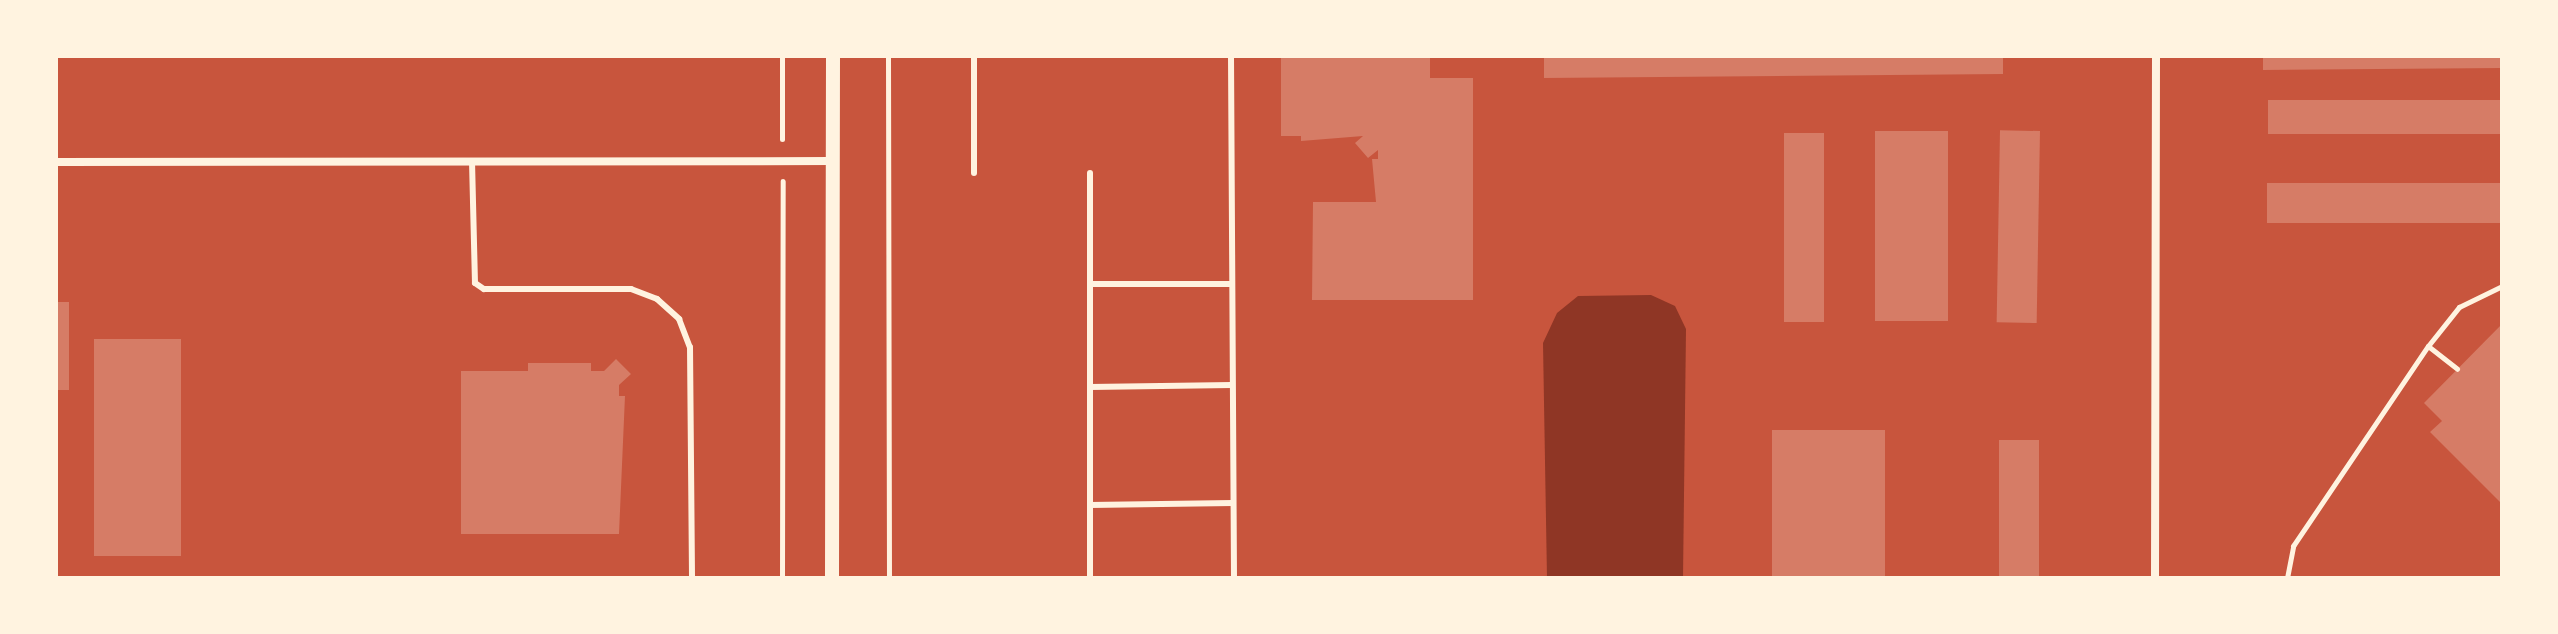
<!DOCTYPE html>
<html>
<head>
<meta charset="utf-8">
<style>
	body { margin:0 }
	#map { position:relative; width:2558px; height:634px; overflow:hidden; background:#c8553d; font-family:"Times New Roman",serif }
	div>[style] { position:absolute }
	.water>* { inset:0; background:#8f3625 }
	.building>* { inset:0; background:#d67c66; transform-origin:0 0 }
	.path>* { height:5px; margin:-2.5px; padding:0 2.5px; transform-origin:2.5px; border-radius:2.5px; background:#fff3e0 }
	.service>* { height:6px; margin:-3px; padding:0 3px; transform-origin:3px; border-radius:3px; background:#fff3e0 }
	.minor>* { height:8px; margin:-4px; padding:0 4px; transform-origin:4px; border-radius:4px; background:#fff3e0 }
	.tertiary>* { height:14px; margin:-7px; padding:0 7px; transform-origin:7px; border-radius:7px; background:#fff3e0 }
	span { translate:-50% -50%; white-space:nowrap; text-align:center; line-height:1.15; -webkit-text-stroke:8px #fff3e0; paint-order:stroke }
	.frame { position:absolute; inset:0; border:58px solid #fff3e0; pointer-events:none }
</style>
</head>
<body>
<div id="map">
	<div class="water">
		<i style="clip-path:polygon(1651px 295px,1675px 306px,1686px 329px,1683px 578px,1547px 578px,1543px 343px,1557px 313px,1578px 296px)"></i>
	</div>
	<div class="building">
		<i style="clip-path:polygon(1281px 56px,1430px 56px,1430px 78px,1473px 78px,1473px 300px,1312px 300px,1313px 202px,1376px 202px,1372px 159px,1378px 159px,1378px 150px,1368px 158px,1355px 143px,1363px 136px,1301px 141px,1301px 136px,1281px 136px)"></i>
		<i style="clip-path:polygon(1544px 56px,2003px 56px,2003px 74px,1544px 78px)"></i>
		<i style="clip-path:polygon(2263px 56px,2502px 56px,2502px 68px,2263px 70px)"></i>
		<i style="left:2502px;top:100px;width:34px;height:234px;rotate:90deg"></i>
		<i style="left:1948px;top:131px;width:190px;height:73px;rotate:90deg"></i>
		<i style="left:2040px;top:131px;width:192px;height:40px;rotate:91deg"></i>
		<i style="left:1824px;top:133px;width:189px;height:40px;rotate:90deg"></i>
		<i style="left:2502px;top:183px;width:40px;height:235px;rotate:90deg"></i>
		<i style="left:56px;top:302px;width:13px;height:88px"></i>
		<i style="clip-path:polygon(2502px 324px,2502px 504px,2430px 432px,2442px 421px,2424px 403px)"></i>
		<i style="left:94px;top:339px;width:87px;height:217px"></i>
		<i style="clip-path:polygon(616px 359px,631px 374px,619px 385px,619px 396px,625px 396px,619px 534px,461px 534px,461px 371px,528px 371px,528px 363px,591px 363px,591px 371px,604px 371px)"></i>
		<i style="left:1772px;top:430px;width:113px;height:148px"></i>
		<i style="left:2039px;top:440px;width:138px;height:40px;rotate:90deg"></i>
	</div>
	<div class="path">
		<i style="left:782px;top:56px;width:83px;rotate:90deg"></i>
		<i style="left:888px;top:56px;width:522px;rotate:89.89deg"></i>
		<i style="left:2428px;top:346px;width:37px;rotate:38deg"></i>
		<i style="left:782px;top:578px;width:397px;rotate:-89.9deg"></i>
		<i style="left:2287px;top:578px;width:33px;rotate:-79deg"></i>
		<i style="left:2293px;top:546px;width:241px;rotate:-56deg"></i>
		<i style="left:2428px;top:346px;width:50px;rotate:-51.5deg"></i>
		<i style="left:2459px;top:307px;width:48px;rotate:-26deg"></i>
	</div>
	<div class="service">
		<i style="left:1231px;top:56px;width:522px;rotate:89.67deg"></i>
		<i style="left:472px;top:161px;width:122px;rotate:88.6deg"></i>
		<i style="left:475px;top:283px;width:11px;rotate:34deg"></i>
		<i style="left:484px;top:289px;width:147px"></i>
		<i style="left:631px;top:289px;width:28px;rotate:21deg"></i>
		<i style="left:657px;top:299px;width:30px;rotate:42deg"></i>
		<i style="left:679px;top:319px;width:30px;rotate:69deg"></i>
		<i style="left:690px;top:347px;width:231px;rotate:89.5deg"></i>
		<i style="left:974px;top:173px;width:117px;rotate:-90deg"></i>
		<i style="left:1090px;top:173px;width:405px;rotate:90deg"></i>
		<i style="left:1090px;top:284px;width:141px"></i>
		<i style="left:1090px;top:387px;width:142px;rotate:-0.8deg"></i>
		<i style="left:1090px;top:505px;width:143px;rotate:-0.8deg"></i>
	</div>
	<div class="minor">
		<i style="left:56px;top:162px;width:777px;rotate:-0.07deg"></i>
		<i style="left:2155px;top:578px;width:522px;rotate:-89.89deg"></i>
	</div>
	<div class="tertiary">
		<i style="left:832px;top:578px;width:522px;rotate:-89.89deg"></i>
	</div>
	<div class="frame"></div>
</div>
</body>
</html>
